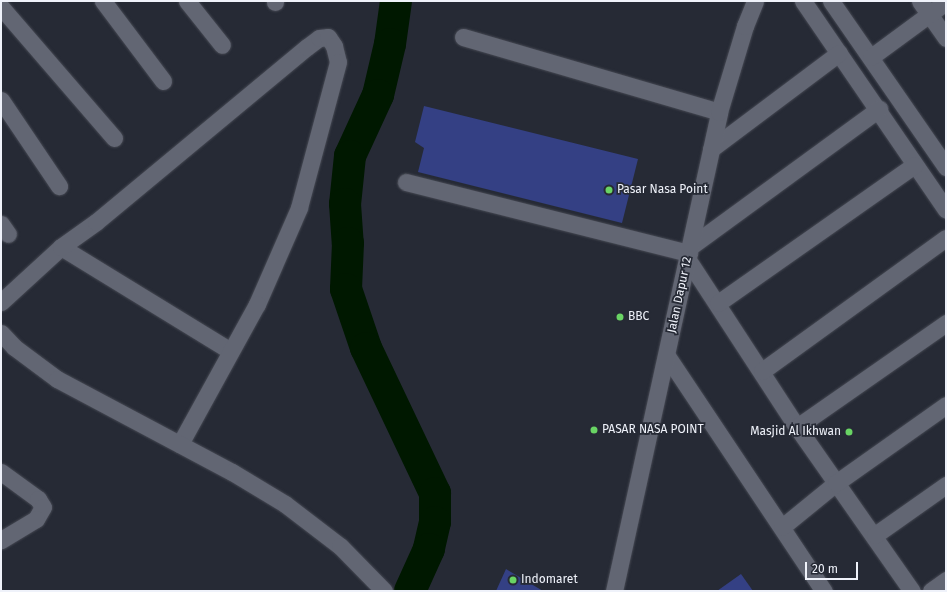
<!DOCTYPE html>
<html>
<head>
<meta charset="utf-8">
<style>
	body { margin:0 }
	#map { position:relative; width:947px; height:592px; overflow:hidden; background:#262a35; font-family:"Fira Sans",sans-serif }
	div>[style] { position:absolute }
	.river>* { height:32px; margin:-16px; padding:0 16px; transform-origin:16px; border-radius:16px; background:#001800 }
	.building>* { inset:0; background:#344084 }
	.roads { filter:drop-shadow(0 0 1px #454852) drop-shadow(0 0 1px #454852) }
	.minor>* { height:17px; margin:-8.5px; padding:0 8.5px; transform-origin:8.5px; border-radius:8.5px; background:#626673 }
	.dots>* { width:11px; height:11px; translate:-50% -50%; box-sizing:border-box; border:2px solid #262a35; border-radius:50% }
	span { translate:-50% -50%; white-space:nowrap; text-align:center; line-height:1.15; -webkit-text-stroke:3.5px #262a35; paint-order:stroke }
	.poi-label { font-size:12px; color:#eff2fa }
	.left { translate:0 -50%; text-align:left }
	.right { translate:-100% -50%; text-align:right }
	.street-label { font-size:12px; color:#eff2fa }
	.frame { position:absolute; inset:0; border:2px solid #eff2fa; pointer-events:none }
	.scale { position:absolute; left:805px; top:562px; width:53px; height:18px; box-sizing:border-box; border:2px solid #eff2fa; border-top:0; padding-left:5px; font-size:12px; line-height:14px; white-space:nowrap; color:#eff2fa; -webkit-text-stroke:3px #262a35; paint-order:stroke }
</style>
</head>
<body>
<div id="map">
	<div class="river">
		<i style="left:396px;top:1px;width:43px;rotate:97.9deg"></i>
		<i style="left:390px;top:44px;width:52px;rotate:103.2deg"></i>
		<i style="left:378px;top:95px;width:67px;rotate:114.7deg"></i>
		<i style="left:350px;top:156px;width:48px;rotate:95.9deg"></i>
		<i style="left:345px;top:204px;width:39px;rotate:86deg"></i>
		<i style="left:348px;top:243px;width:46px;rotate:92.5deg"></i>
		<i style="left:346px;top:289px;width:62px;rotate:71.3deg"></i>
		<i style="left:366px;top:348px;width:161px;rotate:64.6deg"></i>
		<i style="left:435px;top:493px;width:29px;rotate:90deg"></i>
		<i style="left:435px;top:522px;width:28px;rotate:103deg"></i>
		<i style="left:429px;top:549px;width:46px;rotate:114.3deg"></i>
	</div>
	<div class="building">
		<i style="clip-path:polygon(424px 106px,638px 159px,622px 223px,418px 172px,424px 148px,415px 142px)"></i>
		<i style="clip-path:polygon(506px 569px,543px 591px,496px 591px)"></i>
		<i style="clip-path:polygon(741px 574px,753px 591px,717px 591px)"></i>
	</div>
	<div class="roads">
		<div class="minor">
			<i style="left:103px;top:1px;width:100px;rotate:53.1deg"></i>
			<i style="left:187px;top:1px;width:56px;rotate:51.5deg"></i>
			<i style="left:275px;top:1px;width:1px;rotate:90deg"></i>
			<i style="left:803px;top:1px;width:253px;rotate:55.6deg"></i>
			<i style="left:831px;top:1px;width:202px;rotate:55.3deg"></i>
			<i style="left:920px;top:1px;width:45px;rotate:54.9deg"></i>
			<i style="left:1px;top:7px;width:173px;rotate:49.2deg"></i>
			<i style="left:463px;top:37px;width:267px;rotate:16.3deg"></i>
			<i style="left:871px;top:57px;width:93px;rotate:-36.3deg"></i>
			<i style="left:1px;top:100px;width:104px;rotate:56deg"></i>
			<i style="left:711px;top:149px;width:160px;rotate:-36.9deg"></i>
			<i style="left:406px;top:182px;width:292px;rotate:14.1deg"></i>
			<i style="left:1px;top:224px;width:12px;rotate:55deg"></i>
			<i style="left:691px;top:246px;width:233px;rotate:-36.1deg"></i>
			<i style="left:61px;top:247px;width:199px;rotate:31.5deg"></i>
			<i style="left:688px;top:260px;width:199px;rotate:56.9deg"></i>
			<i style="left:797px;top:427px;width:200px;rotate:55deg"></i>
			<i style="left:1px;top:302px;width:81px;rotate:-42.5deg"></i>
			<i style="left:61px;top:247px;width:43px;rotate:-35.5deg"></i>
			<i style="left:96px;top:222px;width:274px;rotate:-39.7deg"></i>
			<i style="left:307px;top:47px;width:15px;rotate:-37deg"></i>
			<i style="left:319px;top:38px;width:9px;rotate:-6deg"></i>
			<i style="left:328px;top:37px;width:11px;rotate:56deg"></i>
			<i style="left:334px;top:46px;width:16px;rotate:76deg"></i>
			<i style="left:338px;top:62px;width:151px;rotate:105deg"></i>
			<i style="left:299px;top:208px;width:105px;rotate:113.6deg"></i>
			<i style="left:257px;top:304px;width:160px;rotate:118.8deg"></i>
			<i style="left:718px;top:303px;width:240px;rotate:-35.1deg"></i>
			<i style="left:1px;top:333px;width:19px;rotate:47deg"></i>
			<i style="left:14px;top:347px;width:54px;rotate:36.7deg"></i>
			<i style="left:57px;top:379px;width:198px;rotate:28deg"></i>
			<i style="left:232px;top:472px;width:62px;rotate:31.1deg"></i>
			<i style="left:285px;top:504px;width:69px;rotate:37.4deg"></i>
			<i style="left:340px;top:546px;width:63px;rotate:45.6deg"></i>
			<i style="left:667px;top:356px;width:283px;rotate:56.3deg"></i>
			<i style="left:762px;top:371px;width:227px;rotate:-35.9deg"></i>
			<i style="left:797px;top:427px;width:182px;rotate:-34.9deg"></i>
			<i style="left:1px;top:472px;width:46px;rotate:36.1deg"></i>
			<i style="left:38px;top:499px;width:9px;rotate:58deg"></i>
			<i style="left:43px;top:507px;width:14px;rotate:120deg"></i>
			<i style="left:36px;top:519px;width:41px;rotate:149deg"></i>
			<i style="left:782px;top:527px;width:70px;rotate:-39.2deg"></i>
			<i style="left:836px;top:483px;width:135px;rotate:-35.3deg"></i>
			<i style="left:875px;top:535px;width:87px;rotate:-35.2deg"></i>
			<i style="left:614px;top:591px;width:490px;rotate:-77.6deg"></i>
			<i style="left:719px;top:112px;width:90px;rotate:-73.2deg"></i>
			<i style="left:745px;top:26px;width:27px;rotate:-68deg"></i>
			<i style="left:931px;top:591px;width:19px;rotate:-36deg"></i>
		</div>
	</div>
	<div class="dots">
		<i style="left:609px;top:190px;background:#69d464"></i>
		<i style="left:620px;top:317px;background:#69d464"></i>
		<i style="left:594px;top:430px;background:#69d464"></i>
		<i style="left:849px;top:432px;background:#69d464"></i>
		<i style="left:513px;top:580px;background:#69d464"></i>
	</div>
	<div class="poi-label">
		<span class="left" style="left:617px;top:190px">Pasar Nasa Point</span>
		<span class="left" style="left:628px;top:317px">BBC</span>
		<span class="left" style="left:602px;top:430px">PASAR NASA POINT</span>
		<span class="right" style="left:841px;top:432px">Masjid Al Ikhwan</span>
		<span class="left" style="left:521px;top:580px">Indomaret</span>
	</div>
	<div class="street-label">
		<span style="left:680px;top:295px;rotate:-78deg">Jalan Dapur 12</span>
	</div>
	<div class="frame"></div>
	<div class="scale">20 m</div>
</div>
</body>
</html>
